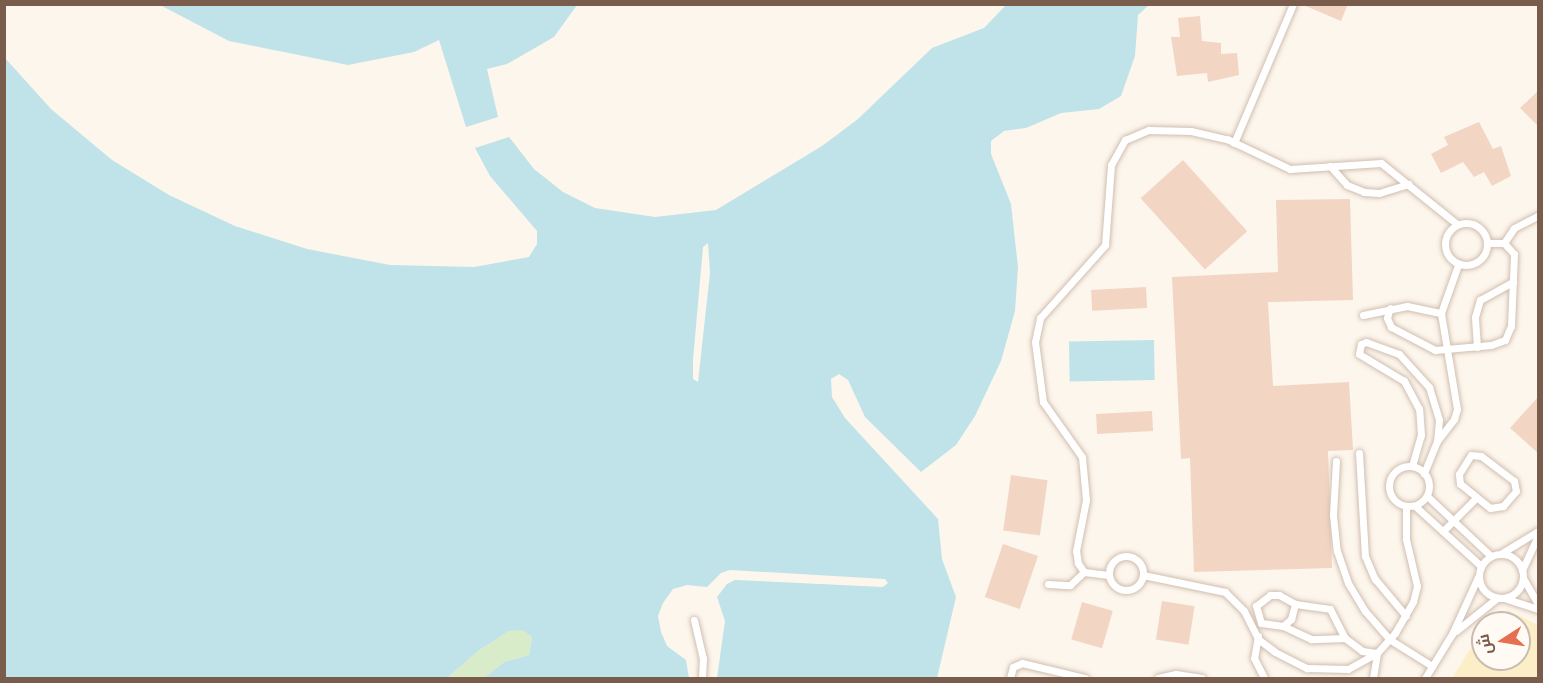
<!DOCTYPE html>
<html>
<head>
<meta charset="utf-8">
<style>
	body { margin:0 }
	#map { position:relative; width:1543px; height:683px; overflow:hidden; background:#fdf6ec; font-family:"Work Sans",Cairo,sans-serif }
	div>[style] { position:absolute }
	.green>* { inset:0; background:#d8ecc9 }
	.sand>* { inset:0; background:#fcefc7 }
	.water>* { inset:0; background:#bfe3e8; transform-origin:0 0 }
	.building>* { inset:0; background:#f3d5c3; transform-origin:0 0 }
	.roads { filter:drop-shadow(0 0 2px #d1beb0) drop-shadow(0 0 2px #d1beb0) }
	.service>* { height:7px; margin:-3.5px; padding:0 3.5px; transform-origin:3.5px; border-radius:3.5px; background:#fff }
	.service>.ring { margin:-3.5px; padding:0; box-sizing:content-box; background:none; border:7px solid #fff; border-radius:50% }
	span { translate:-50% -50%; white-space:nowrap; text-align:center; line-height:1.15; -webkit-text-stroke:4.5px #fffaf3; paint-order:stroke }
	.frame { position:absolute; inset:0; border:6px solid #7a5c4d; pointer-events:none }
	.north { position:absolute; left:1471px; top:611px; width:60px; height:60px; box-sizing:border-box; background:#fffaf3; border:2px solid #cabbb1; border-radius:50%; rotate:258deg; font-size:16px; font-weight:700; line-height:24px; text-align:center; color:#7a5c4d }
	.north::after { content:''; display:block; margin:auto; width:21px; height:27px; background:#e76f51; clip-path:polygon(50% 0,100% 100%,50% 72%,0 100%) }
</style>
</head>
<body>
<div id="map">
	<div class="green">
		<i style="clip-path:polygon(523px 629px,532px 637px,529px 655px,504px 662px,484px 678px,447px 678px,478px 651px,509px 631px)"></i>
	</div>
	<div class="sand">
		<i style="clip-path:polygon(1508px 610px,1538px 625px,1538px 678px,1452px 678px,1483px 629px,1483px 659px,1519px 659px,1519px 623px,1491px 623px)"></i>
	</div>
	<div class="water">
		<i style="clip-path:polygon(evenodd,1007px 4px,1149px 5px,1138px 15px,1135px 56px,1121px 96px,1099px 109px,1061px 113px,1026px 128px,1004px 131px,991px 141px,991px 154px,1011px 204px,1018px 267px,1015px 311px,1001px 361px,975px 416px,956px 445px,921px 472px,865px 417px,848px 380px,839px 374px,831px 379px,832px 397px,845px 418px,938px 519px,942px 559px,956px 597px,937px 678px,717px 678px,725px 621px,717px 597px,727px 584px,735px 580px,883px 587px,888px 583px,885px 579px,730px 570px,721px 573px,707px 587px,687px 585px,673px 589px,663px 603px,658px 616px,661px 632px,667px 646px,686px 660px,689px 678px,484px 678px,504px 662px,529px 655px,532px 637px,523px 630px,509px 631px,478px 651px,447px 678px,5px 678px,5px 58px,51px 109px,112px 160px,169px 195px,235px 226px,307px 249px,390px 265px,474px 267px,529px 257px,537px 244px,537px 231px,490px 176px,475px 148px,509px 137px,534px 169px,563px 192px,595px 208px,655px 217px,716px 210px,822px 146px,858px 119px,932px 48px,984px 28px,1007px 4px,708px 243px,710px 273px,698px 382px,693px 379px,693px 360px,703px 247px,708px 243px)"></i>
		<i style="clip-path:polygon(160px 5px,577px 5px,554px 37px,507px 64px,487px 69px,498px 117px,466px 127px,439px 40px,414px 52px,348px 65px,229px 41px)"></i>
		<i style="left:1154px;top:340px;width:40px;height:85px;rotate:89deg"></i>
	</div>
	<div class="building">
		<i style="clip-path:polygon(1301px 4px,1348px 4px,1341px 21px)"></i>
		<i style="clip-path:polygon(1200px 16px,1202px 41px,1221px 43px,1221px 54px,1237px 53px,1239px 75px,1208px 82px,1207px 73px,1177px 76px,1171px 37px,1180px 37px,1178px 18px)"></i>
		<i style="clip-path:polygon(1539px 90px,1539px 127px,1520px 108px)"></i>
		<i style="clip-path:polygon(1479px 122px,1493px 149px,1501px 146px,1511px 176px,1492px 186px,1484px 172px,1474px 177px,1463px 162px,1441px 173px,1431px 154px,1448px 145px,1444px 137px)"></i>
		<i style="left:1183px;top:160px;width:96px;height:57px;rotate:48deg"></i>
		<i style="clip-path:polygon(1350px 199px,1353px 300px,1268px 302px,1273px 386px,1349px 382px,1353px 450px,1328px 451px,1332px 568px,1194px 572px,1190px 458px,1181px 459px,1172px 277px,1278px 272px,1276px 200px)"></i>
		<i style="left:1146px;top:287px;width:21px;height:55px;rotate:87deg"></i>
		<i style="clip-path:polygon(1539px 396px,1539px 454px,1510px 428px)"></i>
		<i style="left:1152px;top:411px;width:20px;height:56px;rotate:87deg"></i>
		<i style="left:1011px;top:475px;width:37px;height:56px;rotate:8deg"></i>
		<i style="left:1003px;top:544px;width:37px;height:56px;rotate:19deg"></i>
		<i style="left:1162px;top:601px;width:33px;height:39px;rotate:9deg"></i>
		<i style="left:1082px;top:602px;width:32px;height:39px;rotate:16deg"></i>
	</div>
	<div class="roads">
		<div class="service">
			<i style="left:1234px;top:143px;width:151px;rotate:-67deg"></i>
			<i style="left:1330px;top:166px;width:25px;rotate:48deg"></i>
			<i style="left:1347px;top:185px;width:18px;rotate:22deg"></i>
			<i style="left:1364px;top:192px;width:15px;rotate:4deg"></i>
			<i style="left:1379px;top:193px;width:31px;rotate:-17deg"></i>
			<i class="ring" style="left:1445px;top:223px;width:35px;height:35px"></i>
			<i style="left:1504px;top:243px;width:18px;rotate:-56deg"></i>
			<i style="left:1514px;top:228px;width:27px;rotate:-27deg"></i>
			<i style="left:1390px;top:308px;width:10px;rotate:107deg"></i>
			<i style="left:1387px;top:318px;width:10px;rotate:66deg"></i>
			<i style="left:1391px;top:327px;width:50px;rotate:27.6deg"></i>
			<i style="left:1435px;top:350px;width:56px;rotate:-5.1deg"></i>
			<i style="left:1491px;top:345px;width:15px;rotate:-20deg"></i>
			<i style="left:1505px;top:340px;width:15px;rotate:-67deg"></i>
			<i style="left:1511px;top:326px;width:72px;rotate:-87.6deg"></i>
			<i style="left:1514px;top:254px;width:15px;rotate:-132deg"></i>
			<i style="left:1504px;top:243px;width:16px;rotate:180deg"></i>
			<i style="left:1363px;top:315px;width:45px;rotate:-11.6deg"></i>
			<i style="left:1407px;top:306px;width:35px;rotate:12deg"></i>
			<i style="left:1477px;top:347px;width:30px;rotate:-94deg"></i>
			<i style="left:1475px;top:317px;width:18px;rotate:-74deg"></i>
			<i style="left:1480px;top:300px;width:38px;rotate:-29deg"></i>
			<i style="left:1437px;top:441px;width:28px;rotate:-52deg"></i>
			<i style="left:1454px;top:419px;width:10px;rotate:-73deg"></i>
			<i style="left:1457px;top:409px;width:97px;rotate:-99.5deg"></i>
			<i style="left:1441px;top:313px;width:51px;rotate:-70.5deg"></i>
			<i style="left:1359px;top:453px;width:103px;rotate:86.7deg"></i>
			<i style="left:1365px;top:556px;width:25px;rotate:67deg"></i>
			<i style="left:1375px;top:579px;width:48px;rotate:50deg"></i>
			<i style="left:1471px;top:455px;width:10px;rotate:6deg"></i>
			<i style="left:1481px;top:456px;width:41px;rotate:37.1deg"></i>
			<i style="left:1514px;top:481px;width:10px;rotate:79deg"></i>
			<i style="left:1516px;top:491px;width:20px;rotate:131deg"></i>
			<i style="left:1503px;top:506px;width:13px;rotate:171deg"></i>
			<i style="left:1490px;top:508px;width:38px;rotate:-141deg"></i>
			<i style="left:1460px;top:484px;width:10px;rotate:-96deg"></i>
			<i style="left:1459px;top:474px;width:22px;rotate:-58deg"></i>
			<i style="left:1336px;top:461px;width:54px;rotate:93.2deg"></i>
			<i style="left:1333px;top:515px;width:36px;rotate:84deg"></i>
			<i style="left:1337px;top:551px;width:34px;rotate:71deg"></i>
			<i style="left:1348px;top:583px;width:33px;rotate:59deg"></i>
			<i style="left:1365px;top:611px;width:37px;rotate:49deg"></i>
			<i style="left:1389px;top:639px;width:51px;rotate:32.1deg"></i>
			<i class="ring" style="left:1389px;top:466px;width:33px;height:33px"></i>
			<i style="left:1412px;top:466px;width:32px;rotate:-74deg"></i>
			<i style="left:1421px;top:435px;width:26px;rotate:-94deg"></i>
			<i style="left:1419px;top:409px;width:32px;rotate:-118deg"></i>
			<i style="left:1404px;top:381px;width:52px;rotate:-149deg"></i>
			<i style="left:1359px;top:354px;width:10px;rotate:-79deg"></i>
			<i style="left:1361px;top:344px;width:5px;rotate:-22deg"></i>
			<i style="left:1366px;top:342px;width:35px;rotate:20deg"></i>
			<i style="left:1399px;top:354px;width:45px;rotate:47.7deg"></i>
			<i style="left:1429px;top:387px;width:34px;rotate:73deg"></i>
			<i style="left:1439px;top:420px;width:21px;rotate:95deg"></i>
			<i style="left:1437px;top:441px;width:35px;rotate:112deg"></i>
			<i style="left:1427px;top:496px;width:88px;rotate:43.2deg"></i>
			<i style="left:1415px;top:506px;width:89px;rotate:42.3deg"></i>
			<i style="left:1443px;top:531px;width:47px;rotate:-45deg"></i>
			<i style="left:1502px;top:553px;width:42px;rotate:-31.4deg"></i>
			<i class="ring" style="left:1479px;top:554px;width:37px;height:37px"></i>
			<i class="ring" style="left:1109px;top:556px;width:27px;height:27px"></i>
			<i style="left:1522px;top:570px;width:38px;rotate:-65deg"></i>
			<i style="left:1108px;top:575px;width:24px;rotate:-173deg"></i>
			<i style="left:1084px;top:572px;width:11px;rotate:-124deg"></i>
			<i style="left:1078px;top:563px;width:12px;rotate:-99deg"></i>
			<i style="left:1076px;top:551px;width:52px;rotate:-78.9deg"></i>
			<i style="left:1086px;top:500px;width:43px;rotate:-95.3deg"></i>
			<i style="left:1082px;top:457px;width:67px;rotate:-125.3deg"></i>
			<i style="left:1043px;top:402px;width:61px;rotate:-97.6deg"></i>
			<i style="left:1035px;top:342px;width:25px;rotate:-78deg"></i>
			<i style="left:1040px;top:318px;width:98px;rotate:-48.3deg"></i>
			<i style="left:1105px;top:245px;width:80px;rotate:-85.7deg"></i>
			<i style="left:1111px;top:165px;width:29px;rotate:-61deg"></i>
			<i style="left:1125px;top:140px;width:26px;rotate:-23deg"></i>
			<i style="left:1149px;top:130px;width:42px;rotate:1.4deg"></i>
			<i style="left:1191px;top:131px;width:37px;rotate:13deg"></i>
			<i style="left:1227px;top:139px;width:70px;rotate:25.5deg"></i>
			<i style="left:1290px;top:169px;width:91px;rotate:-3.8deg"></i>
			<i style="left:1381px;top:163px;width:97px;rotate:38.8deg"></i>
			<i style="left:1143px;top:575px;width:84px;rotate:11.7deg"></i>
			<i style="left:1225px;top:592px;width:27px;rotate:45deg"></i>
			<i style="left:1244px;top:611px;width:31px;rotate:63deg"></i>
			<i style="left:1258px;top:639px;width:21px;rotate:37deg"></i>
			<i style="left:1275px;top:652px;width:36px;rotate:27deg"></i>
			<i style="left:1307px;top:668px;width:41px;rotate:1.4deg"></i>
			<i style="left:1348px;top:669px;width:33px;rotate:-29deg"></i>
			<i style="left:1377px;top:653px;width:27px;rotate:-48deg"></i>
			<i style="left:1395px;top:633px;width:36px;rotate:-60deg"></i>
			<i style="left:1413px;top:602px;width:16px;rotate:-76deg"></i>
			<i style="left:1417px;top:586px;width:48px;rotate:-103.2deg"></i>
			<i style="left:1406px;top:539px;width:33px;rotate:-90deg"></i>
			<i style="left:1523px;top:578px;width:30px;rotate:60deg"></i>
			<i style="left:1048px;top:584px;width:22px;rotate:3deg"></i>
			<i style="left:1070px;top:585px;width:19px;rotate:-43deg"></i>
			<i style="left:1270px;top:595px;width:9px"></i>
			<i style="left:1279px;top:595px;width:18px;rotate:29deg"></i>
			<i style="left:1295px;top:604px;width:35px;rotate:8deg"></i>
			<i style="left:1330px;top:609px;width:33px;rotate:63deg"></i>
			<i style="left:1345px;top:638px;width:34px;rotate:178deg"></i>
			<i style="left:1311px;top:639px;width:31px;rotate:-155deg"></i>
			<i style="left:1283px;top:626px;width:22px;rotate:-172deg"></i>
			<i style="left:1261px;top:623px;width:18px;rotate:-106deg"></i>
			<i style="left:1256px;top:606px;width:18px;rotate:-38deg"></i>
			<i style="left:1504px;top:598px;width:36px;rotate:18deg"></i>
			<i style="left:694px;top:620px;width:39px;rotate:77deg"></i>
			<i style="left:703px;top:658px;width:20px;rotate:93deg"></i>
			<i style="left:1283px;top:626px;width:11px;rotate:-41deg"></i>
			<i style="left:1291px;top:619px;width:16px;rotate:-75deg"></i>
			<i style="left:1456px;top:631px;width:53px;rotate:-38.8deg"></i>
			<i style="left:1258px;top:636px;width:22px;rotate:100deg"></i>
			<i style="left:1254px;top:658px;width:22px;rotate:63deg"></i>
			<i style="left:1345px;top:638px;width:21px;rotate:37deg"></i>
			<i style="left:1362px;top:651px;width:15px;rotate:8deg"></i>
			<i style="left:1377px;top:653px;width:25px;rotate:99deg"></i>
			<i style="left:1010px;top:678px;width:11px;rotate:-75deg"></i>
			<i style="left:1013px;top:667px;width:10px;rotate:-24deg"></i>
			<i style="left:1022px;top:663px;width:65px;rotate:13.4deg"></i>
			<i style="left:1158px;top:678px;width:18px;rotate:-13deg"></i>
			<i style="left:1176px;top:674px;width:26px;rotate:9deg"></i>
			<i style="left:1425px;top:678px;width:52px;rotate:-58.5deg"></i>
			<i style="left:1452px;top:634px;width:63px;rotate:-65.5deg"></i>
		</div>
	</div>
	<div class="frame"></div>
	<div class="north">ش</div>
</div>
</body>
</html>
